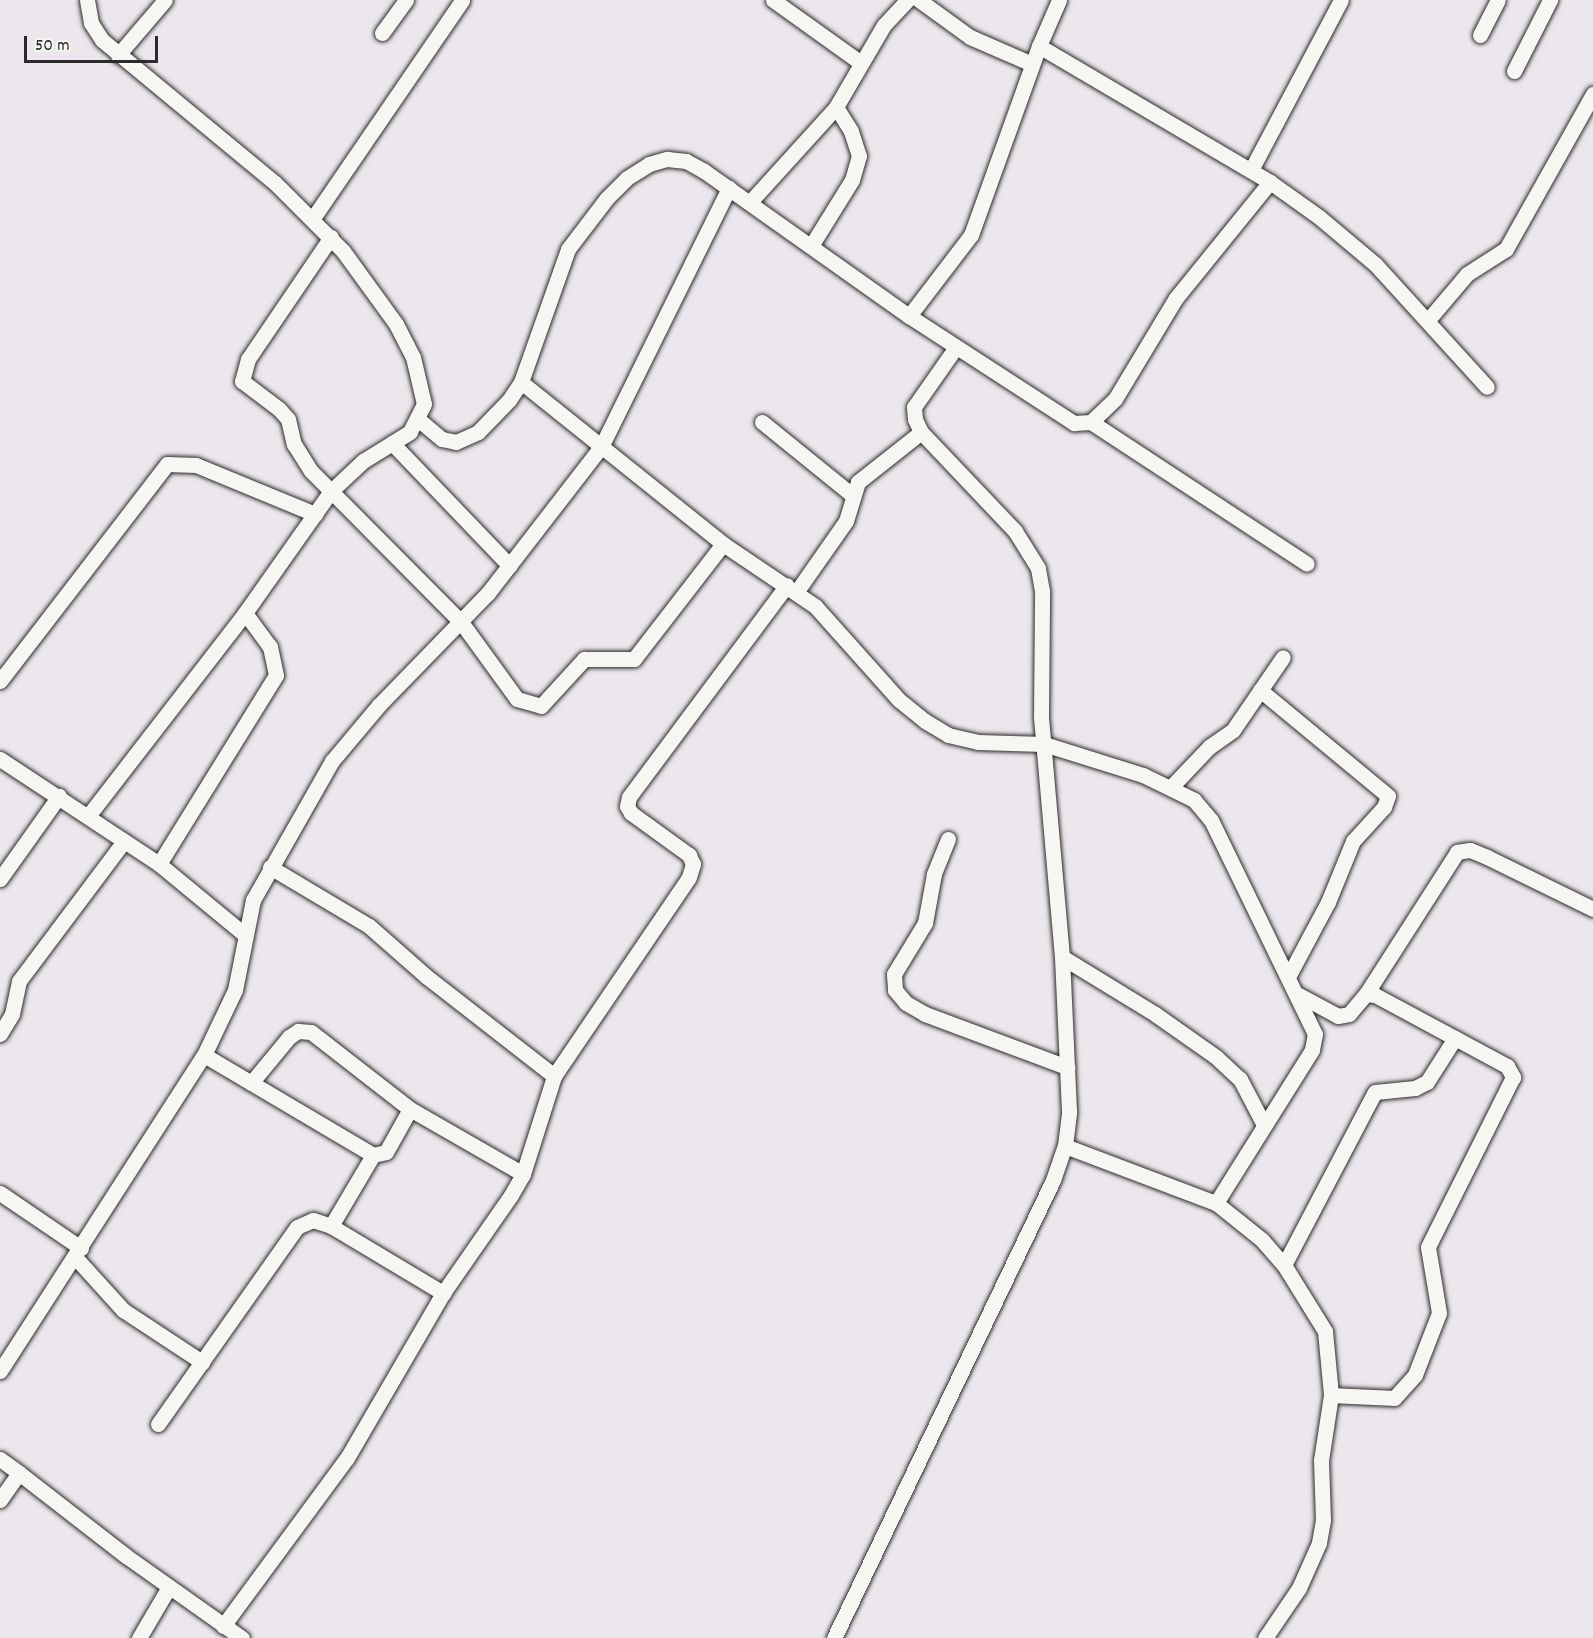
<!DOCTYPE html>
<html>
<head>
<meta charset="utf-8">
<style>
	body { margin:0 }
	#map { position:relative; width:1593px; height:1638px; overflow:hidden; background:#ece7ec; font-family:Dekko,sans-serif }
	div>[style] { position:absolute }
	.roads { filter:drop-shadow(0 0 2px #2b2b2b) drop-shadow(0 0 2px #2b2b2b) }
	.street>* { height:15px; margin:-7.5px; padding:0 7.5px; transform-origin:7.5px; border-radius:7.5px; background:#f6f6f2 }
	span { translate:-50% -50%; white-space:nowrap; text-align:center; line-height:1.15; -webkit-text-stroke:6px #f6f6f2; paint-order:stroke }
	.scale { position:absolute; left:24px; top:36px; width:134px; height:27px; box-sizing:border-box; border:3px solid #2b2b2b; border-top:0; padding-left:8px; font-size:18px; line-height:21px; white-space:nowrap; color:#2b2b2b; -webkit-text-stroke:4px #f6f6f2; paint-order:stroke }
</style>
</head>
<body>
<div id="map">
	<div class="roads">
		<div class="street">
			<i style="left:87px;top:0;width:23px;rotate:80deg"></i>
			<i style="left:91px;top:23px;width:20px;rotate:57deg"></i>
			<i style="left:102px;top:40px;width:224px;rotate:39.6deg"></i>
			<i style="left:275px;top:183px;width:96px;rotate:45deg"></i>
			<i style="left:343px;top:251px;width:90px;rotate:54deg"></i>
			<i style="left:396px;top:324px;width:37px;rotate:63deg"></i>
			<i style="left:413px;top:357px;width:48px;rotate:76.8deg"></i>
			<i style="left:424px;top:404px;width:31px;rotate:117deg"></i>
			<i style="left:410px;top:432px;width:55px;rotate:148.3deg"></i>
			<i style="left:363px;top:461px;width:44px;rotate:136.8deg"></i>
			<i style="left:331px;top:491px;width:149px;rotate:125.2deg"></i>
			<i style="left:245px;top:613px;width:255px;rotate:127.7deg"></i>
			<i style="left:773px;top:0;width:108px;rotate:35.6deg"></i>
			<i style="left:919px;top:0;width:63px;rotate:36deg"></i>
			<i style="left:970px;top:37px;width:68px;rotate:23.5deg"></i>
			<i style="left:382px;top:33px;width:41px;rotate:-54deg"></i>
			<i style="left:1480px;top:35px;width:39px;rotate:-63deg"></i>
			<i style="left:1039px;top:46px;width:268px;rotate:30.5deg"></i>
			<i style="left:1270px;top:182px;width:60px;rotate:35.5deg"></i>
			<i style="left:1319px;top:217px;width:73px;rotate:40deg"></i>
			<i style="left:1375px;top:264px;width:166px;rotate:47.7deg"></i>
			<i style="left:118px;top:55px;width:72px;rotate:-49.5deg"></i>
			<i style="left:1514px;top:71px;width:80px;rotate:-63.1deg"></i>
			<i style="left:1251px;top:170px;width:192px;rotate:-62.1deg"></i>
			<i style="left:750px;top:202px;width:128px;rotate:-47.8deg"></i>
			<i style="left:836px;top:107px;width:95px;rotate:-59.7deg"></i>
			<i style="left:884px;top:25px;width:34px;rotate:-47deg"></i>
			<i style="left:313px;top:218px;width:264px;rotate:-55.6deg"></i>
			<i style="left:331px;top:237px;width:148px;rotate:124.2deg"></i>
			<i style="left:248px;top:359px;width:23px;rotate:105deg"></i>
			<i style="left:242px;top:381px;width:46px;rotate:37.1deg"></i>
			<i style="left:279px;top:409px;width:13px;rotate:48deg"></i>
			<i style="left:288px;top:419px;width:26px;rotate:77deg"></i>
			<i style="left:294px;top:444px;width:32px;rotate:58deg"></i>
			<i style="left:311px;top:471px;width:213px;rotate:45.2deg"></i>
			<i style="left:461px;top:622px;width:95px;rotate:54deg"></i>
			<i style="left:517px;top:699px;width:25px;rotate:16deg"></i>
			<i style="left:541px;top:706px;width:64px;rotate:-47.5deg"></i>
			<i style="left:584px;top:659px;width:50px"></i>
			<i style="left:634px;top:659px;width:145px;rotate:-52.3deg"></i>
			<i style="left:811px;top:246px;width:78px;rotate:-58.2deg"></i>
			<i style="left:852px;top:180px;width:25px;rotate:-74deg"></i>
			<i style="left:859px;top:156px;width:26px;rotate:-108deg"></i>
			<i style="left:851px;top:131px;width:28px;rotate:-122deg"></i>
			<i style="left:909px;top:316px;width:102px;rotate:-52.6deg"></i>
			<i style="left:971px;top:235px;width:201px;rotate:-70.2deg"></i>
			<i style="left:1039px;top:46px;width:50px;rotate:-66.5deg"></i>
			<i style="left:1428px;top:320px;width:60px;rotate:-49.7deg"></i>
			<i style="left:1467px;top:274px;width:46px;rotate:-32.7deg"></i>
			<i style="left:1506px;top:249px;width:178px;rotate:-60.7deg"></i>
			<i style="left:521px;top:382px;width:259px;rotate:38.7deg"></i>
			<i style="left:723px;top:544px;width:111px;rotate:34deg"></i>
			<i style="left:815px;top:606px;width:126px;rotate:48.2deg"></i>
			<i style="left:899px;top:700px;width:33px;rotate:39deg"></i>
			<i style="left:925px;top:721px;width:27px;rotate:31deg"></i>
			<i style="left:948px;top:735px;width:31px;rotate:13deg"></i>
			<i style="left:978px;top:742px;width:66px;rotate:1.7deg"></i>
			<i style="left:1044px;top:744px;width:104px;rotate:17.4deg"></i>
			<i style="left:1143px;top:775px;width:57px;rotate:26.1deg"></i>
			<i style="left:1194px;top:800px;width:26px;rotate:50deg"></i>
			<i style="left:1211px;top:820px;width:238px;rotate:64.1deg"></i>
			<i style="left:1315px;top:1034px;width:16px;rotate:101deg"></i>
			<i style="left:1312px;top:1050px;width:181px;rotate:122.1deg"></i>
			<i style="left:419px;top:420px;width:30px;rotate:40deg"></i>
			<i style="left:442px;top:439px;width:14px;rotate:12deg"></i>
			<i style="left:456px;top:442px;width:24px;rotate:-24deg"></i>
			<i style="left:478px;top:432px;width:45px;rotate:-45.9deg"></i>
			<i style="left:509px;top:400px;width:22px;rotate:-56deg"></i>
			<i style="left:521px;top:382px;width:141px;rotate:-70.5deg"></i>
			<i style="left:568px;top:249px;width:64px;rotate:-52.6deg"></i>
			<i style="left:607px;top:198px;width:28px;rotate:-45deg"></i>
			<i style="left:627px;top:178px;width:26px;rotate:-32deg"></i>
			<i style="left:649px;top:164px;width:19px;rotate:-16deg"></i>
			<i style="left:667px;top:159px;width:19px;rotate:6deg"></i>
			<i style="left:686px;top:161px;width:21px;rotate:29deg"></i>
			<i style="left:704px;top:171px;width:251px;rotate:35.3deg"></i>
			<i style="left:909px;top:316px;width:197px;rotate:33deg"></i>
			<i style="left:1074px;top:423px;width:17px;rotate:-3deg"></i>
			<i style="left:1091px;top:422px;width:33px;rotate:-44deg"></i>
			<i style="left:1115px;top:399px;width:118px;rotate:-58.9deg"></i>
			<i style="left:1176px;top:298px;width:149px;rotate:-51deg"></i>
			<i style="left:762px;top:422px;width:114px;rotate:39deg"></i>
			<i style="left:1091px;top:422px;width:258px;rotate:33.3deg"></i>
			<i style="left:392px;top:443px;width:170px;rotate:46.2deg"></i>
			<i style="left:797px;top:591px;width:85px;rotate:-55deg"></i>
			<i style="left:846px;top:521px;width:41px;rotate:-72.9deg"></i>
			<i style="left:858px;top:482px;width:80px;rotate:-38.4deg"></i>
			<i style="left:0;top:681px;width:274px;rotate:-52.4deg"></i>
			<i style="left:167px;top:464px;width:29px;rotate:2deg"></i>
			<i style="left:196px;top:465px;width:129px;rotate:22.4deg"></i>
			<i style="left:1260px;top:690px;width:166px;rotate:39.6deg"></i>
			<i style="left:1388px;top:796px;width:12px;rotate:110deg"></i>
			<i style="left:1384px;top:807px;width:46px;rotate:132.4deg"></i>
			<i style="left:1353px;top:841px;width:66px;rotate:112.3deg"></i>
			<i style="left:1328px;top:902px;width:85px;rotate:118.1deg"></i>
			<i style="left:0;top:759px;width:191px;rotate:33.4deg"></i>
			<i style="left:159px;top:864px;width:112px;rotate:39.5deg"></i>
			<i style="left:1172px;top:786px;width:54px;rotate:-46.5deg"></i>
			<i style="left:1209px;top:747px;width:29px;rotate:-35deg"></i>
			<i style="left:1233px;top:730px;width:88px;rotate:-55.6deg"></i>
			<i style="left:948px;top:839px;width:38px;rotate:112deg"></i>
			<i style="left:934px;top:874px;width:50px;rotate:100.4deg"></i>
			<i style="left:925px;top:923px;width:60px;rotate:121.3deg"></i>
			<i style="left:894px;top:974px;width:16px;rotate:86deg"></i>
			<i style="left:895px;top:990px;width:17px;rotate:50deg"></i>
			<i style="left:906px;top:1003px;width:22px;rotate:30deg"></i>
			<i style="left:925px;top:1014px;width:152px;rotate:20.5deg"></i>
			<i style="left:159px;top:864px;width:222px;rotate:-58.2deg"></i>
			<i style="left:276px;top:675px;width:29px;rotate:-102deg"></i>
			<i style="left:270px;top:647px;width:42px;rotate:-126.3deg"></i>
			<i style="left:270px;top:867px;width:115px;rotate:30.8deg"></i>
			<i style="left:369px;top:926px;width:77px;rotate:41.3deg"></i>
			<i style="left:427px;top:977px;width:161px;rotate:37.9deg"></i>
			<i style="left:0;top:879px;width:102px;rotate:-54.6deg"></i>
			<i style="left:1062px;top:957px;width:109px;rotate:31.5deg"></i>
			<i style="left:1155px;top:1014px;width:75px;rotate:35.2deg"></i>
			<i style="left:1216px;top:1057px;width:33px;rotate:43deg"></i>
			<i style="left:1240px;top:1079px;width:52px;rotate:62.4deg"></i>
			<i style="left:1366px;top:994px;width:169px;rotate:-57.3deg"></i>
			<i style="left:1457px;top:852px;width:13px;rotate:-9deg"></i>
			<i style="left:1470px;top:850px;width:18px;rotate:22deg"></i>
			<i style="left:1487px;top:857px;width:118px;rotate:26.1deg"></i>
			<i style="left:1299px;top:995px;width:44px;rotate:28.3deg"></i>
			<i style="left:1338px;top:1016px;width:11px;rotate:-10deg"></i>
			<i style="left:1349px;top:1014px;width:26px;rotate:-50deg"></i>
			<i style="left:1366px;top:994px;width:9px;rotate:6deg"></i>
			<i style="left:1375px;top:995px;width:150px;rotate:28.3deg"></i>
			<i style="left:1507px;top:1066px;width:13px;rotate:61deg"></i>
			<i style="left:1513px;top:1077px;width:190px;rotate:116.6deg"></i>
			<i style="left:1428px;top:1247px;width:67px;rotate:80.5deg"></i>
			<i style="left:1439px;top:1313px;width:66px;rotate:111.2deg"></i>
			<i style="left:1415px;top:1375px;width:31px;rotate:132deg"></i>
			<i style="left:1394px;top:1398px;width:63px;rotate:-177.3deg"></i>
			<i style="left:0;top:1034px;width:23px;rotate:-59deg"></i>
			<i style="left:12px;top:1014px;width:34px;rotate:-78deg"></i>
			<i style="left:19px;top:981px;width:175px;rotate:-53.1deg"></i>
			<i style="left:204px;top:1055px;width:196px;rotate:30.6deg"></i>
			<i style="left:373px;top:1155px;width:13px;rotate:-13deg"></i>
			<i style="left:386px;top:1152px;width:49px;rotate:-60.8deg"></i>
			<i style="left:410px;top:1109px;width:130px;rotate:29.9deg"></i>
			<i style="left:251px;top:1083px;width:60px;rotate:-50.4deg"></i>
			<i style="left:289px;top:1037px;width:11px;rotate:-34deg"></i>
			<i style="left:298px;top:1031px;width:13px;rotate:4deg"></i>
			<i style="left:311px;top:1032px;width:125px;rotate:37.9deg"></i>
			<i style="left:1065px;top:1146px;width:161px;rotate:20.7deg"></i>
			<i style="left:1216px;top:1203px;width:59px;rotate:38.8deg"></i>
			<i style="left:1262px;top:1240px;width:33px;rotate:49deg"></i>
			<i style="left:1284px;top:1265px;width:78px;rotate:58.2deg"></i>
			<i style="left:1325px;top:1331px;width:64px;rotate:84.6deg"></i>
			<i style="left:1331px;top:1395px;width:66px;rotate:98.7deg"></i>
			<i style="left:1321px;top:1460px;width:60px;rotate:88.1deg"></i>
			<i style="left:1323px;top:1520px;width:23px;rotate:100deg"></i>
			<i style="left:1319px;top:1543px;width:49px;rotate:114deg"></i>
			<i style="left:1299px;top:1588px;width:60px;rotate:124.2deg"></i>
			<i style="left:0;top:1193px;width:98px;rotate:34.2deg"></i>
			<i style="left:331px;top:1226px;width:82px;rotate:-59.4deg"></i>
			<i style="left:75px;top:1257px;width:72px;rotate:47.8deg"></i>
			<i style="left:123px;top:1310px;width:95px;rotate:33.4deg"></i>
			<i style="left:1284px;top:1265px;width:195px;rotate:-62.3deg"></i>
			<i style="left:1375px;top:1092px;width:40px;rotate:-5.7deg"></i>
			<i style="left:1415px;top:1088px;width:13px;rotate:-27deg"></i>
			<i style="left:1427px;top:1082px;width:52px;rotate:-57.5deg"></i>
			<i style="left:0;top:1371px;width:376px;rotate:-57.2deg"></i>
			<i style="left:204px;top:1055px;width:72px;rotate:-64.5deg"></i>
			<i style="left:235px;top:990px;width:92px;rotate:-78.7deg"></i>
			<i style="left:253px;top:900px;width:160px;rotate:-60.4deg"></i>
			<i style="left:332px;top:761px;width:73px;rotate:-50deg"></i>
			<i style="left:379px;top:705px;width:156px;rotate:-45.8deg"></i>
			<i style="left:488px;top:593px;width:185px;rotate:-52.3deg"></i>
			<i style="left:601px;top:447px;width:289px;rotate:-63.7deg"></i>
			<i style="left:158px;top:1424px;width:241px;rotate:-54.8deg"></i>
			<i style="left:297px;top:1227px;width:17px;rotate:-24deg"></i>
			<i style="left:313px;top:1220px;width:19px;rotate:18deg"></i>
			<i style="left:331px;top:1226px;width:131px;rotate:30.9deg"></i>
			<i style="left:0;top:1459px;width:24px;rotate:36deg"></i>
			<i style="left:0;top:1500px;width:33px;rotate:-55deg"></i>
			<i style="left:19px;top:1473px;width:135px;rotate:37.8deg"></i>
			<i style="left:126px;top:1556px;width:142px;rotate:35.3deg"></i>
			<i style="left:223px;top:1626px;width:209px;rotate:-53.6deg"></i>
			<i style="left:347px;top:1458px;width:191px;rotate:-59.8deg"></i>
			<i style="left:443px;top:1293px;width:119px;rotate:-55.2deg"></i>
			<i style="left:511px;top:1195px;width:24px;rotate:-60deg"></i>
			<i style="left:523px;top:1174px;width:103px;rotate:-72.4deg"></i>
			<i style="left:554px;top:1076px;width:240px;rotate:-55.8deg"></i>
			<i style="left:689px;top:877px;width:14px;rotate:-73deg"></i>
			<i style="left:693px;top:864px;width:10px;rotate:-114deg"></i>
			<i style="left:689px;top:855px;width:72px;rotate:-144.1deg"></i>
			<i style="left:631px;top:813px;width:8px;rotate:-120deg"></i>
			<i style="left:627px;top:806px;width:9px;rotate:-77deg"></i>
			<i style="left:629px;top:797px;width:264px;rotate:-53.3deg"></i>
			<i style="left:139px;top:1638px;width:59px;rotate:-59.5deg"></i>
			<i style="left:834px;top:1638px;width:508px;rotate:-64.44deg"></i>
			<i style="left:1053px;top:1180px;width:36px;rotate:-71deg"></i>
			<i style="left:1065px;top:1146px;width:35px;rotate:-83deg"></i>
			<i style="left:1069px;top:1111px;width:154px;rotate:-92.6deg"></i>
			<i style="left:1062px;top:957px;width:240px;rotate:-95deg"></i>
			<i style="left:1041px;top:718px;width:127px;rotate:-89.5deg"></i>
			<i style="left:1042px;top:591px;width:23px;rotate:-100deg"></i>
			<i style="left:1038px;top:568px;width:44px;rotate:-121.9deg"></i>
			<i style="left:1015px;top:531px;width:137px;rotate:-133.5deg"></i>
			<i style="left:921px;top:432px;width:14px;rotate:-115deg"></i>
			<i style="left:915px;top:419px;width:12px;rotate:-95deg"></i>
			<i style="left:914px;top:407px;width:73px;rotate:-55deg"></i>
		</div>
	</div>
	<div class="scale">50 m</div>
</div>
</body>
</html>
